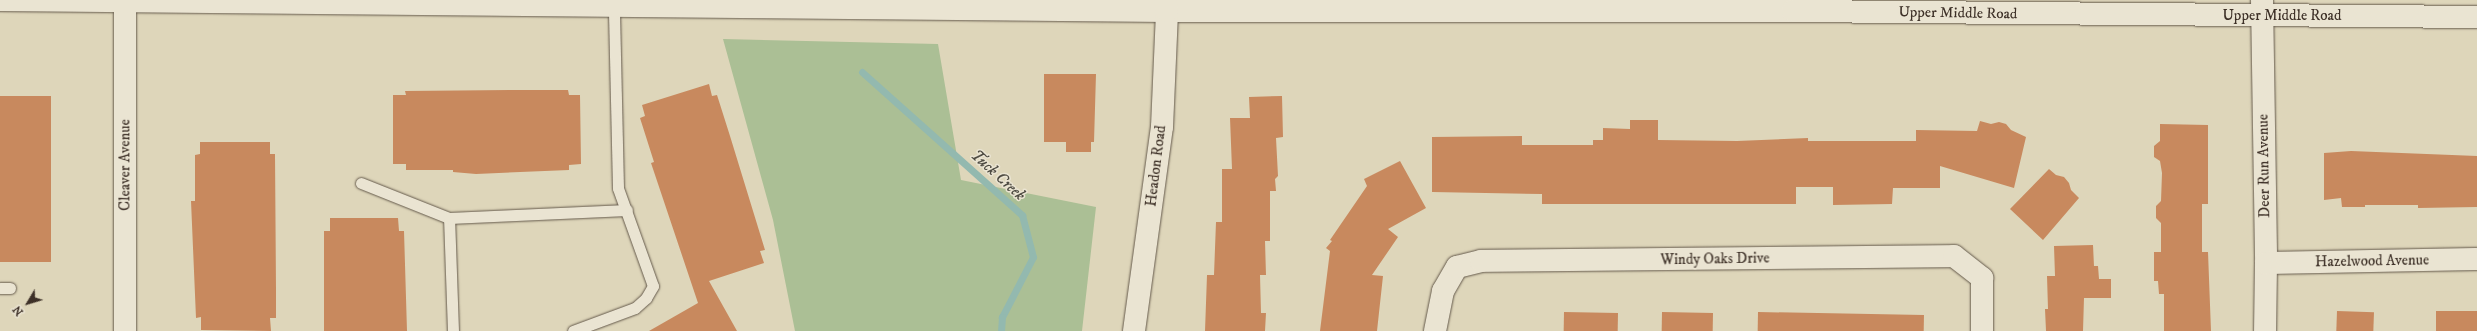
<!DOCTYPE html>
<html>
<head>
<meta charset="utf-8">
<style>
	body { margin:0 }
	#map { position:relative; width:2477px; height:331px; overflow:hidden; background:#ded6ba; font-family:"IM FELL DW Pica",serif }
	div>[style] { position:absolute }
	.green>* { inset:0; background:#abbf95 }
	.stream>* { height:7px; margin:-3.5px; padding:0 3.5px; transform-origin:3.5px; border-radius:3.5px; background:#93b9af }
	.building>* { inset:0; background:#c8895e; transform-origin:0 0 }
	.roads { filter:drop-shadow(0 0 1px #655a4c) drop-shadow(0 0 1px #655a4c) }
	.lane>* { height:11px; margin:-5.5px; padding:0 5.5px; transform-origin:5.5px; border-radius:5.5px; background:#eae4d2 }
	.street>* { height:22px; margin:-11px; padding:0 11px; transform-origin:11px; border-radius:11px; background:#eae4d2 }
	.secondary>* { height:22px; margin:-11px; padding:0 11px; transform-origin:11px; border-radius:11px; background:#eae4d2 }
	span { translate:-50% -50%; white-space:nowrap; text-align:center; line-height:1.15; -webkit-text-stroke:3px #eae4d2; paint-order:stroke }
	.street-label { font-size:15px; color:#3d3027 }
	.water-label { font-size:16px; color:#4e4b42; font-style:italic }
	.north { position:absolute; left:8px; top:283px; width:40px; height:40px; -webkit-text-stroke:3px #eae4d2; paint-order:stroke; rotate:232deg; font-size:11px; font-weight:700; line-height:16px; text-align:center; color:#3d3027 }
	.north::after { content:''; display:block; margin:auto; width:14px; height:18px; background:#3d3027; clip-path:polygon(50% 0,100% 100%,50% 72%,0 100%) }
</style>
</head>
<body>
<div id="map">
	<div class="green">
		<i style="clip-path:polygon(723px 39px,938px 44px,961px 180px,1096px 207px,1082px 331px,795px 331px,773px 220px)"></i>
	</div>
	<div class="stream">
		<i style="left:862px;top:72px;width:215px;rotate:41.8deg"></i>
		<i style="left:1022px;top:215px;width:43px;rotate:75.3deg"></i>
		<i style="left:1033px;top:257px;width:68px;rotate:117.3deg"></i>
		<i style="left:1002px;top:317px;width:14px;rotate:94deg"></i>
	</div>
	<div class="building">
		<i style="clip-path:polygon(1044px 74px,1096px 74px,1094px 142px,1091px 142px,1091px 152px,1066px 152px,1066px 142px,1044px 142px)"></i>
		<i style="clip-path:polygon(709px 84px,712px 96px,717px 95px,730px 136px,765px 250px,760px 251px,764px 263px,709px 281px,737px 331px,649px 331px,698px 303px,651px 163px,654px 162px,640px 118px,645px 116px,642px 105px)"></i>
		<i style="clip-path:polygon(512px 90px,568px 90px,569px 95px,580px 95px,581px 164px,569px 165px,569px 170px,476px 174px,453px 172px,453px 170px,406px 170px,406px 164px,393px 164px,393px 95px,406px 95px,405px 91px)"></i>
		<i style="left:0;top:96px;width:51px;height:166px"></i>
		<i style="clip-path:polygon(1282px 96px,1283px 137px,1276px 138px,1278px 176px,1275px 179px,1276px 191px,1270px 191px,1270px 241px,1265px 241px,1266px 275px,1260px 275px,1261px 313px,1266px 313px,1265px 331px,1205px 331px,1207px 275px,1214px 275px,1216px 222px,1222px 222px,1222px 169px,1232px 169px,1230px 118px,1250px 118px,1249px 97px)"></i>
		<i style="clip-path:polygon(1630px 120px,1658px 120px,1658px 140px,1737px 141px,1808px 138px,1808px 141px,1916px 141px,1916px 130px,1977px 131px,1980px 121px,1991px 124px,1999px 122px,2006px 124px,2011px 130px,2026px 137px,2014px 188px,1940px 166px,1940px 188px,1893px 188px,1892px 204px,1833px 205px,1833px 187px,1796px 187px,1796px 204px,1542px 204px,1542px 194px,1432px 192px,1432px 137px,1522px 136px,1522px 145px,1593px 145px,1593px 140px,1603px 140px,1603px 128px,1630px 129px)"></i>
		<i style="clip-path:polygon(2160px 124px,2208px 125px,2208px 204px,2202px 204px,2202px 252px,2208px 252px,2211px 331px,2164px 331px,2164px 294px,2159px 294px,2158px 281px,2154px 281px,2154px 252px,2161px 252px,2161px 223px,2156px 218px,2156px 206px,2161px 201px,2162px 173px,2160px 161px,2154px 157px,2154px 146px,2160px 141px)"></i>
		<i style="clip-path:polygon(200px 142px,270px 142px,270px 154px,275px 154px,276px 289px,276px 318px,270px 318px,271px 331px,201px 330px,201px 317px,196px 318px,191px 201px,195px 201px,195px 155px,200px 154px)"></i>
		<i style="clip-path:polygon(2351px 151px,2477px 156px,2477px 207px,2418px 208px,2418px 205px,2365px 205px,2365px 207px,2342px 207px,2341px 198px,2324px 200px,2324px 153px)"></i>
		<i style="clip-path:polygon(1400px 161px,1426px 208px,1388px 229px,1398px 237px,1372px 275px,1383px 276px,1377px 331px,1320px 331px,1330px 251px,1326px 248px,1332px 241px,1330px 240px,1367px 186px,1364px 179px)"></i>
		<i style="clip-path:polygon(2049px 169px,2056px 175px,2064px 177px,2069px 183px,2071px 190px,2079px 198px,2043px 240px,2010px 209px)"></i>
		<i style="clip-path:polygon(330px 218px,398px 218px,399px 231px,404px 231px,407px 331px,324px 331px,324px 231px,330px 231px)"></i>
		<i style="clip-path:polygon(2093px 245px,2094px 266px,2098px 266px,2099px 279px,2111px 279px,2111px 298px,2084px 298px,2083px 331px,2046px 331px,2045px 309px,2048px 309px,2047px 276px,2055px 276px,2054px 246px)"></i>
		<i style="left:2337px;top:311px;width:37px;height:20px;rotate:2deg"></i>
		<i style="left:2436px;top:311px;width:41px;height:20px"></i>
		<i style="left:1564px;top:312px;width:54px;height:19px;rotate:1deg"></i>
		<i style="left:1662px;top:312px;width:51px;height:19px;rotate:1deg"></i>
		<i style="left:1758px;top:312px;width:166px;height:19px;rotate:1deg"></i>
	</div>
	<div class="roads">
		<div class="lane">
			<i style="left:361px;top:183px;width:95px;rotate:21.7deg"></i>
			<i style="left:0;top:288px;width:10px"></i>
			<i style="left:453px;top:331px;width:113px;rotate:-92deg"></i>
			<i style="left:449px;top:218px;width:178px;rotate:-2.6deg"></i>
			<i style="left:573px;top:331px;width:66px;rotate:-20.4deg"></i>
			<i style="left:635px;top:308px;width:15px;rotate:-42deg"></i>
			<i style="left:646px;top:298px;width:14px;rotate:-60deg"></i>
			<i style="left:653px;top:286px;width:104px;rotate:-109.7deg"></i>
			<i style="left:618px;top:188px;width:183px;rotate:-91.3deg"></i>
		</div>
		<div class="street">
			<i style="left:2262px;top:0;width:263px;rotate:89.1deg"></i>
			<i style="left:2266px;top:263px;width:68px;rotate:90.8deg"></i>
			<i style="left:2266px;top:263px;width:211px;rotate:-1.1deg"></i>
			<i style="left:125px;top:331px;width:331px;rotate:-90deg"></i>
			<i style="left:1435px;top:331px;width:41px;rotate:-78.7deg"></i>
			<i style="left:1443px;top:291px;width:28px;rotate:-60deg"></i>
			<i style="left:1457px;top:267px;width:25px;rotate:-14deg"></i>
			<i style="left:1481px;top:261px;width:473px;rotate:-0.6deg"></i>
			<i style="left:1954px;top:256px;width:36px;rotate:38deg"></i>
			<i style="left:1982px;top:278px;width:53px;rotate:90deg"></i>
		</div>
		<div class="secondary">
			<i style="left:0;top:0;width:1167px;rotate:0.54deg"></i>
			<i style="left:1167px;top:11px;width:626px"></i>
			<i style="left:1793px;top:11px;width:684px;rotate:0.5deg"></i>
			<i style="left:1134px;top:331px;width:206px;rotate:-82.2deg"></i>
			<i style="left:1162px;top:127px;width:116px;rotate:-87.5deg"></i>
			<i style="left:1167px;top:11px;width:11px;rotate:-100deg"></i>
		</div>
	</div>
	<div class="street-label">
		<span style="left:1958px;top:13px;rotate:1deg">Upper Middle Road</span>
		<span style="left:2282px;top:16px">Upper Middle Road</span>
		<span style="left:125px;top:165px;rotate:-90deg">Cleaver Avenue</span>
		<span style="left:1156px;top:166px;rotate:-83deg">Headon Road</span>
		<span style="left:2264px;top:166px;rotate:-91deg">Deer Run Avenue</span>
		<span style="left:1715px;top:259px;rotate:-1deg">Windy Oaks Drive</span>
		<span style="left:2372px;top:261px;rotate:-1deg">Hazelwood Avenue</span>
	</div>
	<div class="water-label">
		<span style="left:998px;top:175px;rotate:42deg">Tuck Creek</span>
	</div>
	<div class="north">N</div>
</div>
</body>
</html>
